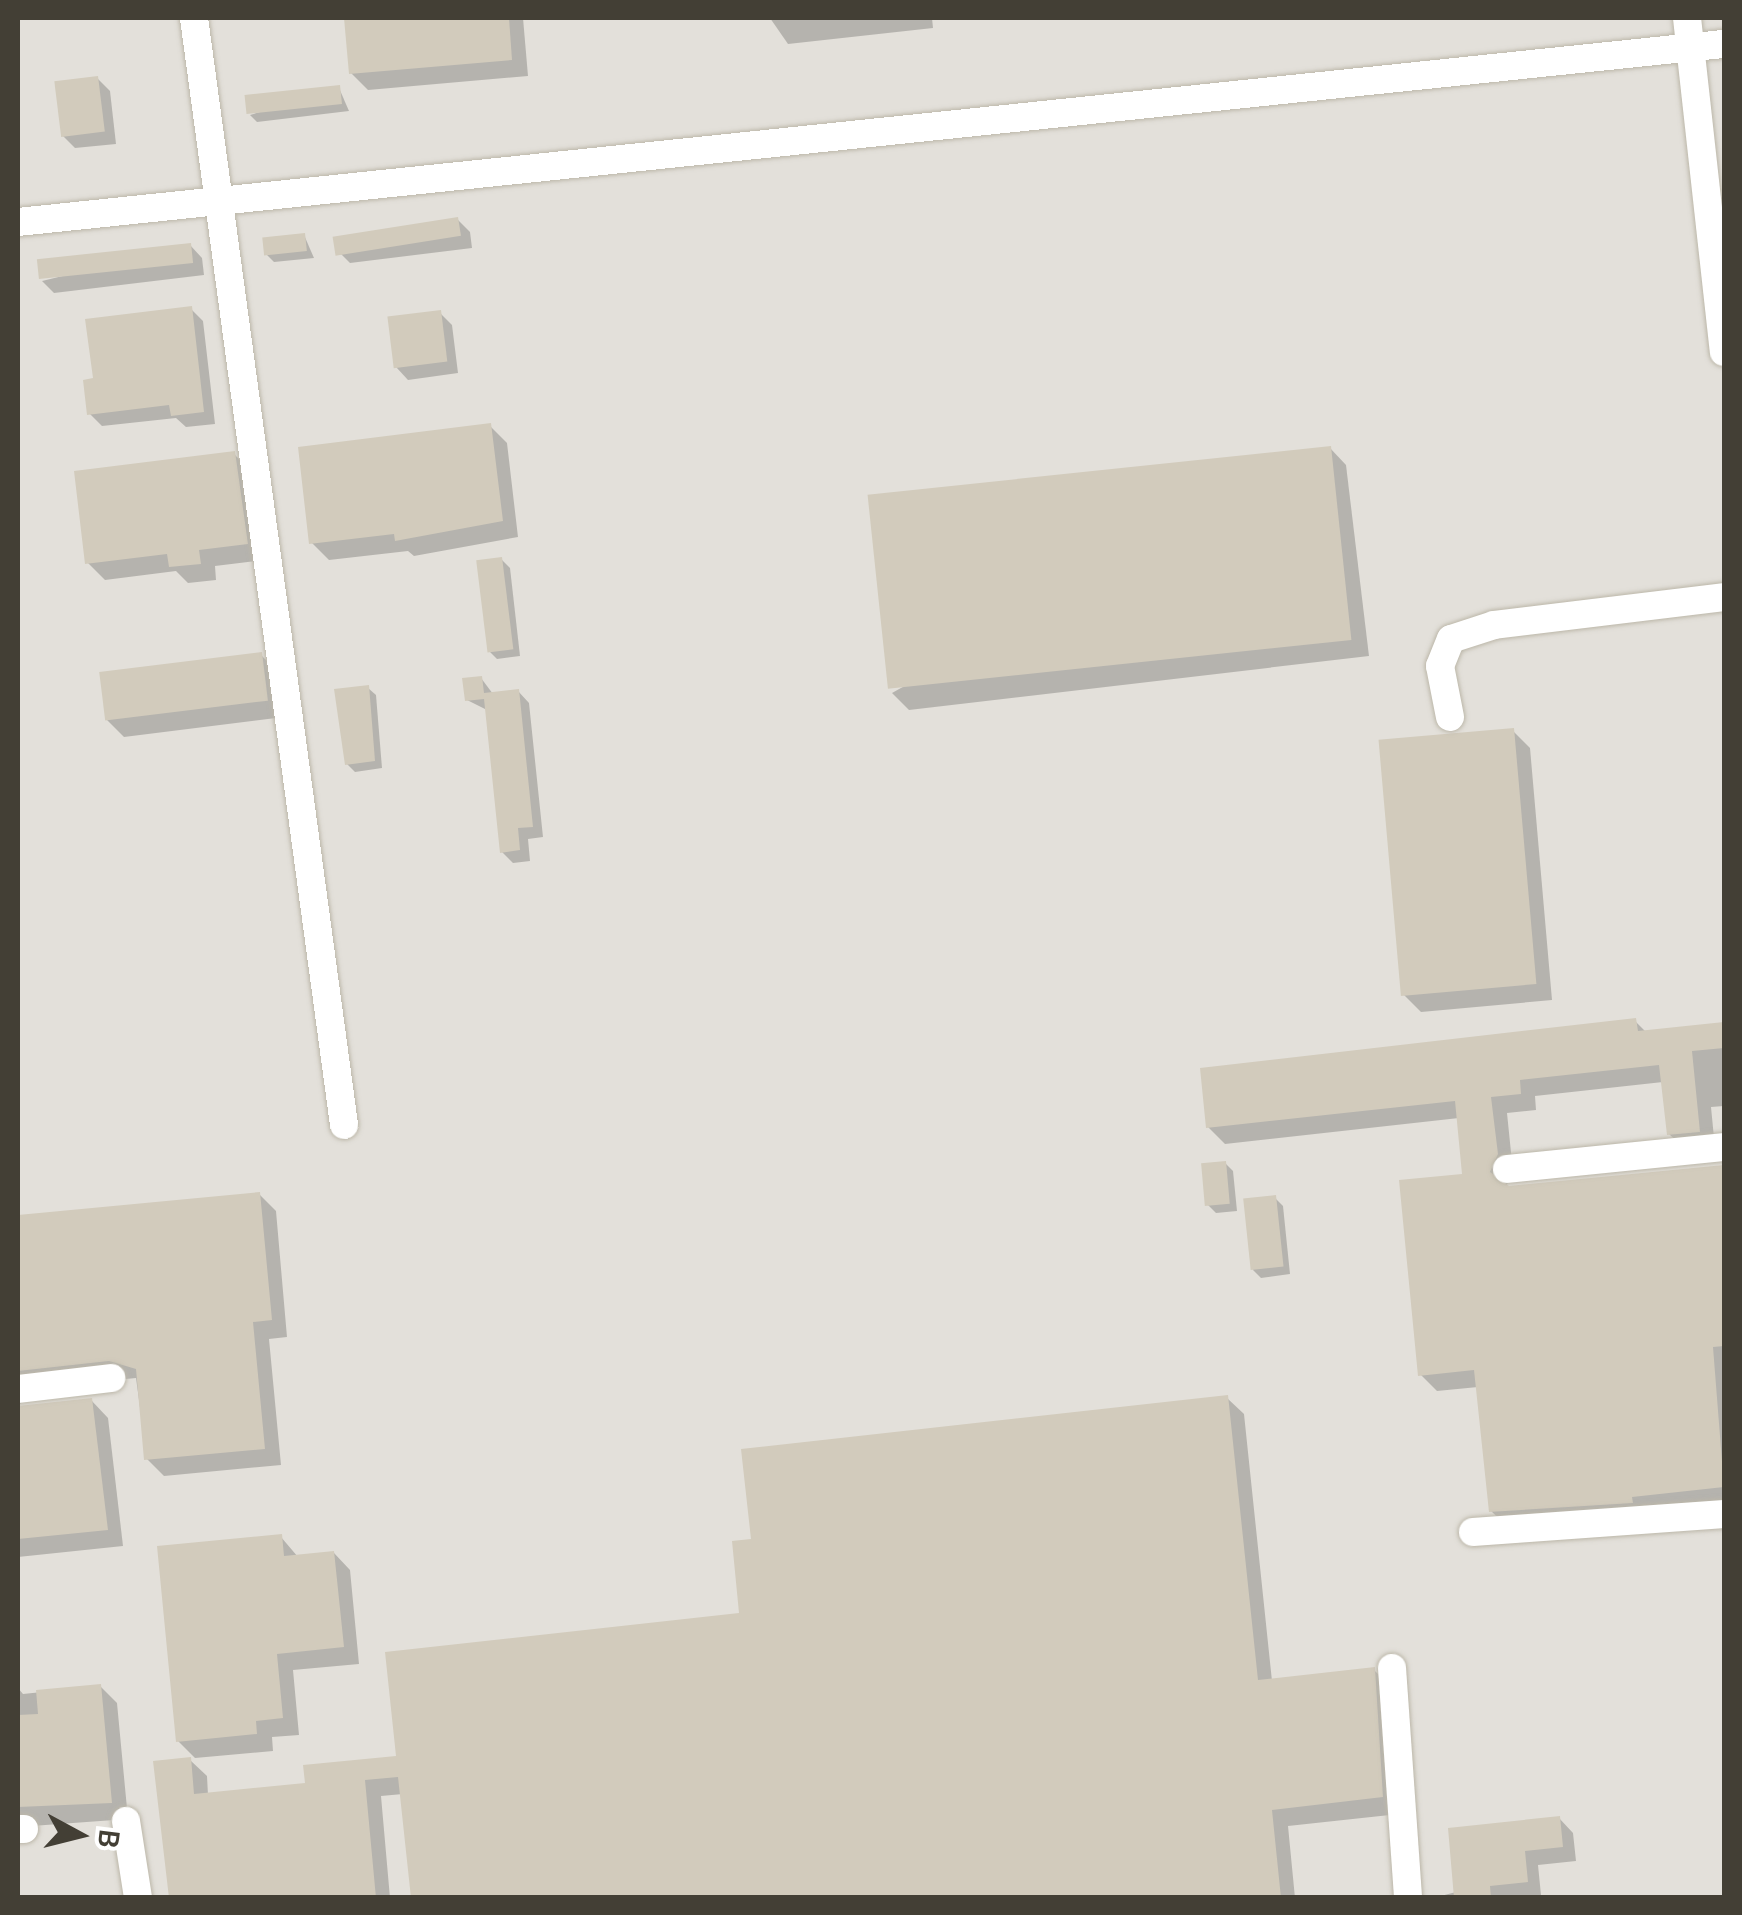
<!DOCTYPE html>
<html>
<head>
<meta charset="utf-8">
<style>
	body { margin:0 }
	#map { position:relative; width:1742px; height:1915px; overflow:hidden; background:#f1efe5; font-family:Lato,sans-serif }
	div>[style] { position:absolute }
	.industrial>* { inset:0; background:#e3e0da; transform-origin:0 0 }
	.shadow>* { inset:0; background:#0003 }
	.building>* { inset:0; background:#d2cbbc; transform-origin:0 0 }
	.roads { filter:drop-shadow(0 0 2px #bcb7a9) drop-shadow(0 0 2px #bcb7a9) }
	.minor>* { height:28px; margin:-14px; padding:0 14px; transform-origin:14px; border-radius:14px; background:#fff }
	span { translate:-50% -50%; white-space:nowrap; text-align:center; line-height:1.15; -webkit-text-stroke:8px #fff; paint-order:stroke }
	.frame { position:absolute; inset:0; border:20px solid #433f35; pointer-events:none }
	.north { position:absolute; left:30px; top:1785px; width:100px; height:100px; -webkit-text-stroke:8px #fff; paint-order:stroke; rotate:97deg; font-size:28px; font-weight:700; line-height:40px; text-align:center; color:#433f35 }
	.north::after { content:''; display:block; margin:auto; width:35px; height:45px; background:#433f35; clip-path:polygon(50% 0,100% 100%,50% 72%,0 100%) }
</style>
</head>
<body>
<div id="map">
	<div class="industrial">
		<i style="left:18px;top:18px;width:1706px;height:1879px"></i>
	</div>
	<div class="shadow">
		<i style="clip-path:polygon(347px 18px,523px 18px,528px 76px,368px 90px,351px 73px)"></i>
		<i style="clip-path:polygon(770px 18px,932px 18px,933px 28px,788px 44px)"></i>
		<i style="clip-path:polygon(97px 78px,110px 91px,116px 144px,75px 148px,63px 136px)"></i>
		<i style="clip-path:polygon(339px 88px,349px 111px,257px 122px,250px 115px)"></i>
		<i style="clip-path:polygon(457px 219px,470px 232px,472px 248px,350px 263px,337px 250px)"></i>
		<i style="clip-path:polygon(304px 235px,314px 258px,274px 262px,266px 254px)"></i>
		<i style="clip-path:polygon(190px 245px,202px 258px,204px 275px,54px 293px,42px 281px)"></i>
		<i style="clip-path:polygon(191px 309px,203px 321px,215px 424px,186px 427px,176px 418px,102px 426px,90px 414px,96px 381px)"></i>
		<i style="clip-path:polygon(440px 313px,452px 325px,458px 373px,408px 380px,396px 367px)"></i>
		<i style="clip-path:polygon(490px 426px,507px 443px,518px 537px,414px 556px,408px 551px,329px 560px,312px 543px)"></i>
		<i style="clip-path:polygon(1330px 448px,1346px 465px,1369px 656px,909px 710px,892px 693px)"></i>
		<i style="clip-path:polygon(234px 454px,251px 471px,263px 560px,215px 566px,216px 580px,188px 583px,176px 571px,105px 580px,88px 563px)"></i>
		<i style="clip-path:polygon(502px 560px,510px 568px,520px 656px,497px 659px,489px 651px)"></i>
		<i style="clip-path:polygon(261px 655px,278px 672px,284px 717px,124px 737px,107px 720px)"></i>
		<i style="clip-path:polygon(481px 678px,493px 694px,518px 691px,529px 703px,543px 837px,528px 839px,530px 861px,513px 863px,502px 852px,487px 710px,467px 700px)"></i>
		<i style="clip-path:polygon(368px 688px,376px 695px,382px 768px,355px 772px,347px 764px)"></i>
		<i style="clip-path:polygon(1513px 731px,1530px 748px,1552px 1000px,1421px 1012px,1404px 995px)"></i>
		<i style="clip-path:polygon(1635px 1021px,1647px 1033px,1724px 1025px,1724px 1106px,1711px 1107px,1715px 1148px,1686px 1150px,1669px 1134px,1663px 1082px,1535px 1096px,1536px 1110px,1507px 1113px,1513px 1172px,1505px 1189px,1724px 1167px,1724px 1504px,1508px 1527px,1491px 1511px,1478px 1387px,1437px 1391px,1421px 1375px,1465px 1176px,1459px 1118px,1225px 1144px,1208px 1127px)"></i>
		<i style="clip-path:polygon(1225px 1163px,1233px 1171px,1237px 1211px,1216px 1213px,1208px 1205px)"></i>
		<i style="clip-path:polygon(259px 1194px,276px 1211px,287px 1337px,269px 1339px,281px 1465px,164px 1476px,147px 1459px,136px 1378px,32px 1388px,18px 1407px,18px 1218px)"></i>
		<i style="clip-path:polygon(1275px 1198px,1283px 1206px,1290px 1274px,1261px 1278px,1253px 1270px)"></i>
		<i style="clip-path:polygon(1227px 1398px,1244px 1414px,1272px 1681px,1374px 1670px,1391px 1687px,1399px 1814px,1288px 1826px,1295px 1898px,414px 1898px,403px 1794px,381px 1796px,390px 1898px,170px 1898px,190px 1760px,207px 1776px,208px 1795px,307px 1785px,399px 1758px,742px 1615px,754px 1541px)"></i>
		<i style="clip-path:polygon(91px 1400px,108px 1418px,123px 1546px,18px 1557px,18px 1409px)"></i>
		<i style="clip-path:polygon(281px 1537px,298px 1557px,334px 1553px,350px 1570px,359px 1664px,293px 1670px,299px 1735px,272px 1737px,273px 1751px,195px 1758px,178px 1741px)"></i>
		<i style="clip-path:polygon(100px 1686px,117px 1703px,128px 1819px,18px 1827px,18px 1688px,23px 1694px)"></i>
		<i style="clip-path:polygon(1559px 1818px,1573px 1833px,1576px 1861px,1538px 1865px,1541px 1895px,1433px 1898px,1456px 1892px)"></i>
	</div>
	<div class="building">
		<i style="clip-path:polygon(344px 18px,509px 18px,512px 60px,349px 74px)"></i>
		<i style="left:98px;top:76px;width:56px;height:44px;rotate:83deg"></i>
		<i style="left:340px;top:85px;width:19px;height:96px;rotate:84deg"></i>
		<i style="left:458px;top:217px;width:19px;height:127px;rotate:81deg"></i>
		<i style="left:305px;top:233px;width:18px;height:43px;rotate:84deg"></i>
		<i style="left:191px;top:243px;width:20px;height:155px;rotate:84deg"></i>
		<i style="clip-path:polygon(192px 306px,204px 412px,171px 416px,169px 405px,87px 415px,83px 380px,93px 378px,85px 319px)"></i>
		<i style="left:441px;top:310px;width:52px;height:54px;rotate:83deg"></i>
		<i style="clip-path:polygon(491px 423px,503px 521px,395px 541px,394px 534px,309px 544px,298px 447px)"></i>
		<i style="left:1331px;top:446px;width:195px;height:466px;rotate:84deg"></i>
		<i style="clip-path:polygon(235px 451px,248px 544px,199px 550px,201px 564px,169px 567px,167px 554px,85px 564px,74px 471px)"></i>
		<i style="left:502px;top:557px;width:93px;height:26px;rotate:83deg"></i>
		<i style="left:262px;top:652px;width:49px;height:164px;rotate:83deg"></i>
		<i style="clip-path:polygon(482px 676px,484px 693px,519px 689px,533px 827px,518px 828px,520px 850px,500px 853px,484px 699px,465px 701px,462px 678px)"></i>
		<i style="clip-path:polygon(369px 685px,375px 761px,345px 765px,334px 689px)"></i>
		<i style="left:1514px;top:728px;width:257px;height:136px;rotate:85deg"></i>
		<i style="clip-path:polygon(1636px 1018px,1638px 1031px,1724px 1022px,1724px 1048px,1692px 1051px,1700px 1132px,1667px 1135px,1659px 1065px,1520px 1080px,1521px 1094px,1491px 1097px,1498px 1154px,1490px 1172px,1509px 1186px,1724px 1165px,1724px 1346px,1713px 1347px,1724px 1487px,1632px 1497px,1633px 1503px,1489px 1512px,1474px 1370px,1418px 1376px,1399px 1180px,1462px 1174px,1455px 1101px,1206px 1128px,1200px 1068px)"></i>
		<i style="left:1226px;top:1161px;width:43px;height:25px;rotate:85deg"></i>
		<i style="clip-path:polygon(260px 1192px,272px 1320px,253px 1322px,265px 1449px,144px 1460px,136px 1369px,109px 1361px,18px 1371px,18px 1215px)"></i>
		<i style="left:1276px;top:1195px;width:72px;height:33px;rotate:84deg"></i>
		<i style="clip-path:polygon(1228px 1395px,1258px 1680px,1375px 1667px,1383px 1797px,1272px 1810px,1281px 1898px,411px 1898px,398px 1777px,365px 1780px,376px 1898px,169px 1898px,153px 1761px,191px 1757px,194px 1794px,305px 1783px,303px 1765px,396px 1756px,385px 1652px,739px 1613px,732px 1541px,751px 1539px,741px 1449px)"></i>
		<i style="clip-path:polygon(92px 1398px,108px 1530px,18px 1539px,18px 1406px)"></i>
		<i style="clip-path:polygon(282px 1534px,284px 1556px,334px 1551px,344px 1647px,277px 1654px,283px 1718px,256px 1721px,257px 1734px,176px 1742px,157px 1546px)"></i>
		<i style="clip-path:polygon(101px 1684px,112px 1803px,18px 1807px,18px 1715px,38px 1714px,36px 1690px)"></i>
		<i style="clip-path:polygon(1560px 1816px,1563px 1847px,1525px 1851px,1528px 1882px,1490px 1886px,1491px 1898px,1454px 1898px,1448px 1828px)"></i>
	</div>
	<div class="roads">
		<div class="minor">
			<i style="left:194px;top:18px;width:1117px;rotate:82.28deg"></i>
			<i style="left:1687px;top:18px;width:336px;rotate:83.7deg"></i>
			<i style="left:18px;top:222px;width:1715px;rotate:-5.96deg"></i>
			<i style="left:1450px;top:717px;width:52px;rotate:-101.1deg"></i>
			<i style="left:1440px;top:666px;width:29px;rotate:-68deg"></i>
			<i style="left:1451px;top:639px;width:45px;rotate:-18deg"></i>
			<i style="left:1494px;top:625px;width:232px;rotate:-6.9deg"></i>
			<i style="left:1507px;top:1169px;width:218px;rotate:-5.8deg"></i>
			<i style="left:18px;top:1389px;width:94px;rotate:-6.7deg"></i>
			<i style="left:1473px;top:1532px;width:252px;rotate:-4.1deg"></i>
			<i style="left:1392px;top:1668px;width:231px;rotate:86deg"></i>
			<i style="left:126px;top:1821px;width:78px;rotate:81.1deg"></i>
			<i style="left:18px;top:1829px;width:6px"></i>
		</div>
	</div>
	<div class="frame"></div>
	<div class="north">B</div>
</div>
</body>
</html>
